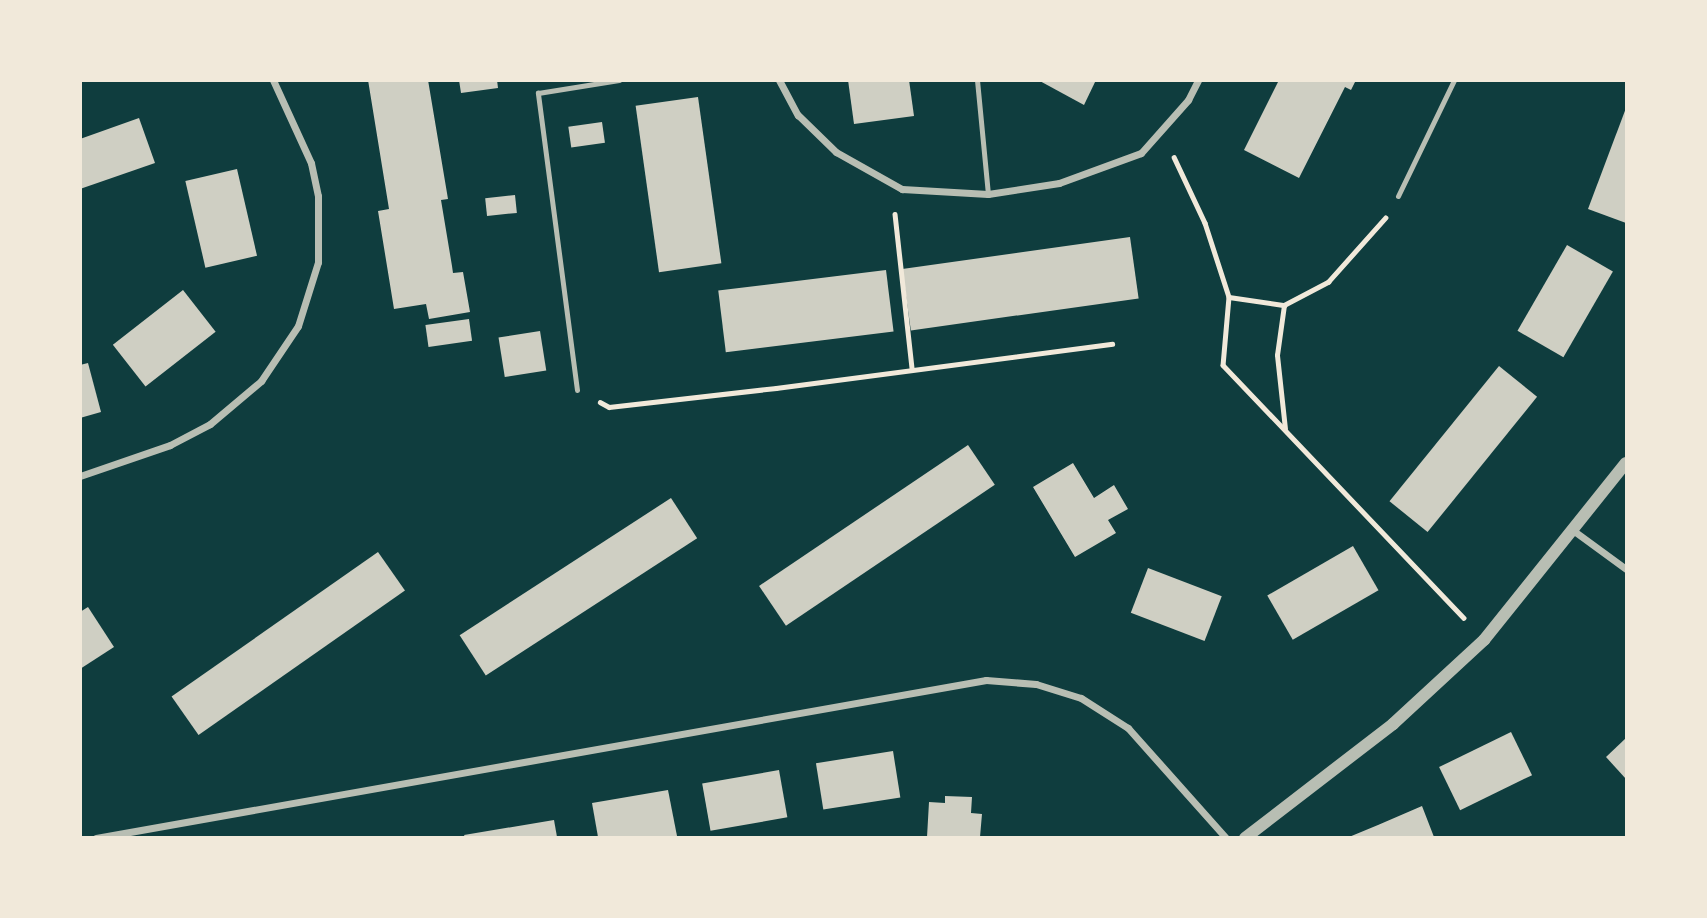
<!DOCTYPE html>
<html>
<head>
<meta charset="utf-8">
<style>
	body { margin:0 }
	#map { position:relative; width:1707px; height:918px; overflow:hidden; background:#0f3d3e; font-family:"DM Sans",sans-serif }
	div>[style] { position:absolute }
	.building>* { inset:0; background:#cfcfc3; transform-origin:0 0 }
	.path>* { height:4.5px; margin:-2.25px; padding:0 2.25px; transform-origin:2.25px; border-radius:2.25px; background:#f1e9da }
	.service>* { height:5px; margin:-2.5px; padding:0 2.5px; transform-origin:2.5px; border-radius:2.5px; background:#b8beb3 }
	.minor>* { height:7px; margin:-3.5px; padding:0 3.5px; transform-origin:3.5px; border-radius:3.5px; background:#b8beb3 }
	.tertiary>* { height:12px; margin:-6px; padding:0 6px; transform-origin:6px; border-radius:6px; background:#b8beb3 }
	span { translate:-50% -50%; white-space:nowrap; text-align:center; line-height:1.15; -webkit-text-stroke:7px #f1e9da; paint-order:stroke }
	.frame { position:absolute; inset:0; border:82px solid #f1e9da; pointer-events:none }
</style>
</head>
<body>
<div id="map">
	<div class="building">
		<i style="clip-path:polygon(368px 80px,428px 80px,448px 199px,441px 200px,452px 266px,453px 273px,463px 272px,470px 312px,429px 319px,426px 304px,394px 309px,378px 211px,389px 209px)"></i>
		<i style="clip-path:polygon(459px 80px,497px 80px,498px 88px,461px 93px)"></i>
		<i style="clip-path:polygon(848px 80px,909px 80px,914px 116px,854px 124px)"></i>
		<i style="clip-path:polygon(1038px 80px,1096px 80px,1084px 105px)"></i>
		<i style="clip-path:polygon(1279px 80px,1356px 80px,1351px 90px,1345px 87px,1299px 178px,1244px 150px)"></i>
		<i style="left:698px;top:97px;width:168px;height:63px;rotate:82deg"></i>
		<i style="clip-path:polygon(1626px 108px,1626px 223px,1588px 209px)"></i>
		<i style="clip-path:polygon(139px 118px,155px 163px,80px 189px,80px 139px)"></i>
		<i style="left:602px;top:122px;width:21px;height:34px;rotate:82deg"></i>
		<i style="left:237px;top:169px;width:89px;height:53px;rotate:77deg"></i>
		<i style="left:515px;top:195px;width:18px;height:30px;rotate:84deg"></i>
		<i style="left:1130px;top:237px;width:62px;height:230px;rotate:82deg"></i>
		<i style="left:1567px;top:245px;width:53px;height:99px;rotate:30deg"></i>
		<i style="left:886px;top:270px;width:62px;height:169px;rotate:83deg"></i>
		<i style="left:183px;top:290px;width:53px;height:89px;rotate:52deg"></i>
		<i style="left:469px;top:319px;width:22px;height:44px;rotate:82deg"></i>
		<i style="left:540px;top:331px;width:40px;height:42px;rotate:81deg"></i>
		<i style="clip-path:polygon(88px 363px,101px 412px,80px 418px,80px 365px)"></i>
		<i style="left:1499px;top:366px;width:49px;height:174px;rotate:39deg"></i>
		<i style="left:968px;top:445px;width:48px;height:252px;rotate:56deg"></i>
		<i style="clip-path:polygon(1073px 463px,1094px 498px,1114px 485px,1128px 509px,1108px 520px,1116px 533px,1075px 557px,1033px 487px)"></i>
		<i style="left:671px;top:498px;width:48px;height:252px;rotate:57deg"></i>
		<i style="left:1353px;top:546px;width:51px;height:99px;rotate:60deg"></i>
		<i style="left:378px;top:552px;width:47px;height:252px;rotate:55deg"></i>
		<i style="left:1148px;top:568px;width:79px;height:48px;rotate:21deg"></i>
		<i style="clip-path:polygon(88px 607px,114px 647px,80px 669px,80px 612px)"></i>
		<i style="left:1511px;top:732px;width:48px;height:80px;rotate:64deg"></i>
		<i style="clip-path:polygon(1626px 738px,1626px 779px,1606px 757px)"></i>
		<i style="left:893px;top:751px;width:47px;height:78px;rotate:81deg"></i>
		<i style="left:779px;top:770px;width:48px;height:78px;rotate:80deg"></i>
		<i style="clip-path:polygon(668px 790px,677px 836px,598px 837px,592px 803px)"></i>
		<i style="clip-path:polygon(945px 796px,972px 797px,971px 813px,982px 814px,980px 837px,927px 837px,929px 802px,945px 803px)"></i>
		<i style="clip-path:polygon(1422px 806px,1434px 837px,1349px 837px,1378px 825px)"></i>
		<i style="clip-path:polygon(554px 820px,557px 837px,465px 837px,464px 835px)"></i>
	</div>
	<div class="path">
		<i style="left:1174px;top:157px;width:73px;rotate:64.8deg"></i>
		<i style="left:1205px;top:223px;width:78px;rotate:72deg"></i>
		<i style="left:1229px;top:297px;width:68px;rotate:95deg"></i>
		<i style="left:1223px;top:365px;width:349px;rotate:46.4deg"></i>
		<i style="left:895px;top:214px;width:156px;rotate:83.7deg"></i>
		<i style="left:1229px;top:297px;width:56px;rotate:8.3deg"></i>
		<i style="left:600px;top:402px;width:10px;rotate:29deg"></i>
		<i style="left:609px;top:407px;width:168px;rotate:-6.5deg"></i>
		<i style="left:776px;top:388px;width:339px;rotate:-7.5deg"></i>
		<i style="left:1285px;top:429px;width:74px;rotate:-96.2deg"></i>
		<i style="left:1277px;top:355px;width:50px;rotate:-82deg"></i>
		<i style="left:1284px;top:305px;width:50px;rotate:-27.6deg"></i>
		<i style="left:1328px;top:282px;width:86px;rotate:-48.3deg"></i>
	</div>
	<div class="service">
		<i style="left:977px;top:80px;width:115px;rotate:84.5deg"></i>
		<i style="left:1398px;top:196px;width:129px;rotate:-64.2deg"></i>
		<i style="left:577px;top:390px;width:300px;rotate:-97.5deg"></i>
		<i style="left:538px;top:93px;width:82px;rotate:-9.1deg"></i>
	</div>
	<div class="minor">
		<i style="left:779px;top:80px;width:40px;rotate:62deg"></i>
		<i style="left:798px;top:115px;width:53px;rotate:44.2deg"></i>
		<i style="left:836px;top:152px;width:76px;rotate:29.3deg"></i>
		<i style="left:902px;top:189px;width:86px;rotate:3.3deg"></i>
		<i style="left:988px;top:194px;width:72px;rotate:-8.8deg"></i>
		<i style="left:1059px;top:183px;width:87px;rotate:-20.1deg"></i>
		<i style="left:1141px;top:153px;width:71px;rotate:-48.4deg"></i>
		<i style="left:1188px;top:100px;width:22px;rotate:-63deg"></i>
		<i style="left:80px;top:476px;width:95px;rotate:-19deg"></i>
		<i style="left:170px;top:445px;width:45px;rotate:-27.7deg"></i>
		<i style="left:210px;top:424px;width:67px;rotate:-40.1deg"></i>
		<i style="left:261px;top:381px;width:66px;rotate:-56.1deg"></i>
		<i style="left:298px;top:326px;width:67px;rotate:-72.6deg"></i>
		<i style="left:318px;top:262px;width:66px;rotate:-90deg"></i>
		<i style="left:318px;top:196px;width:34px;rotate:-102deg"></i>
		<i style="left:311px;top:163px;width:91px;rotate:-114.6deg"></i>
		<i style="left:1574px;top:531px;width:64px;rotate:36.2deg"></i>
		<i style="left:96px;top:838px;width:904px;rotate:-10.07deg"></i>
		<i style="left:986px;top:680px;width:50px;rotate:4.6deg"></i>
		<i style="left:1036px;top:684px;width:47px;rotate:17.3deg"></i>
		<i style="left:1081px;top:698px;width:56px;rotate:32.6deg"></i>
		<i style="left:1128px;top:728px;width:147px;rotate:48.3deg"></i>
	</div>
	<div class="tertiary">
		<i style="left:1245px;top:838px;width:187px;rotate:-37.6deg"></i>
		<i style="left:1393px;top:724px;width:124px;rotate:-42.7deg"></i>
		<i style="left:1484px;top:640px;width:227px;rotate:-51.3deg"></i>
	</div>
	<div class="frame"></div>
</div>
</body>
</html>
